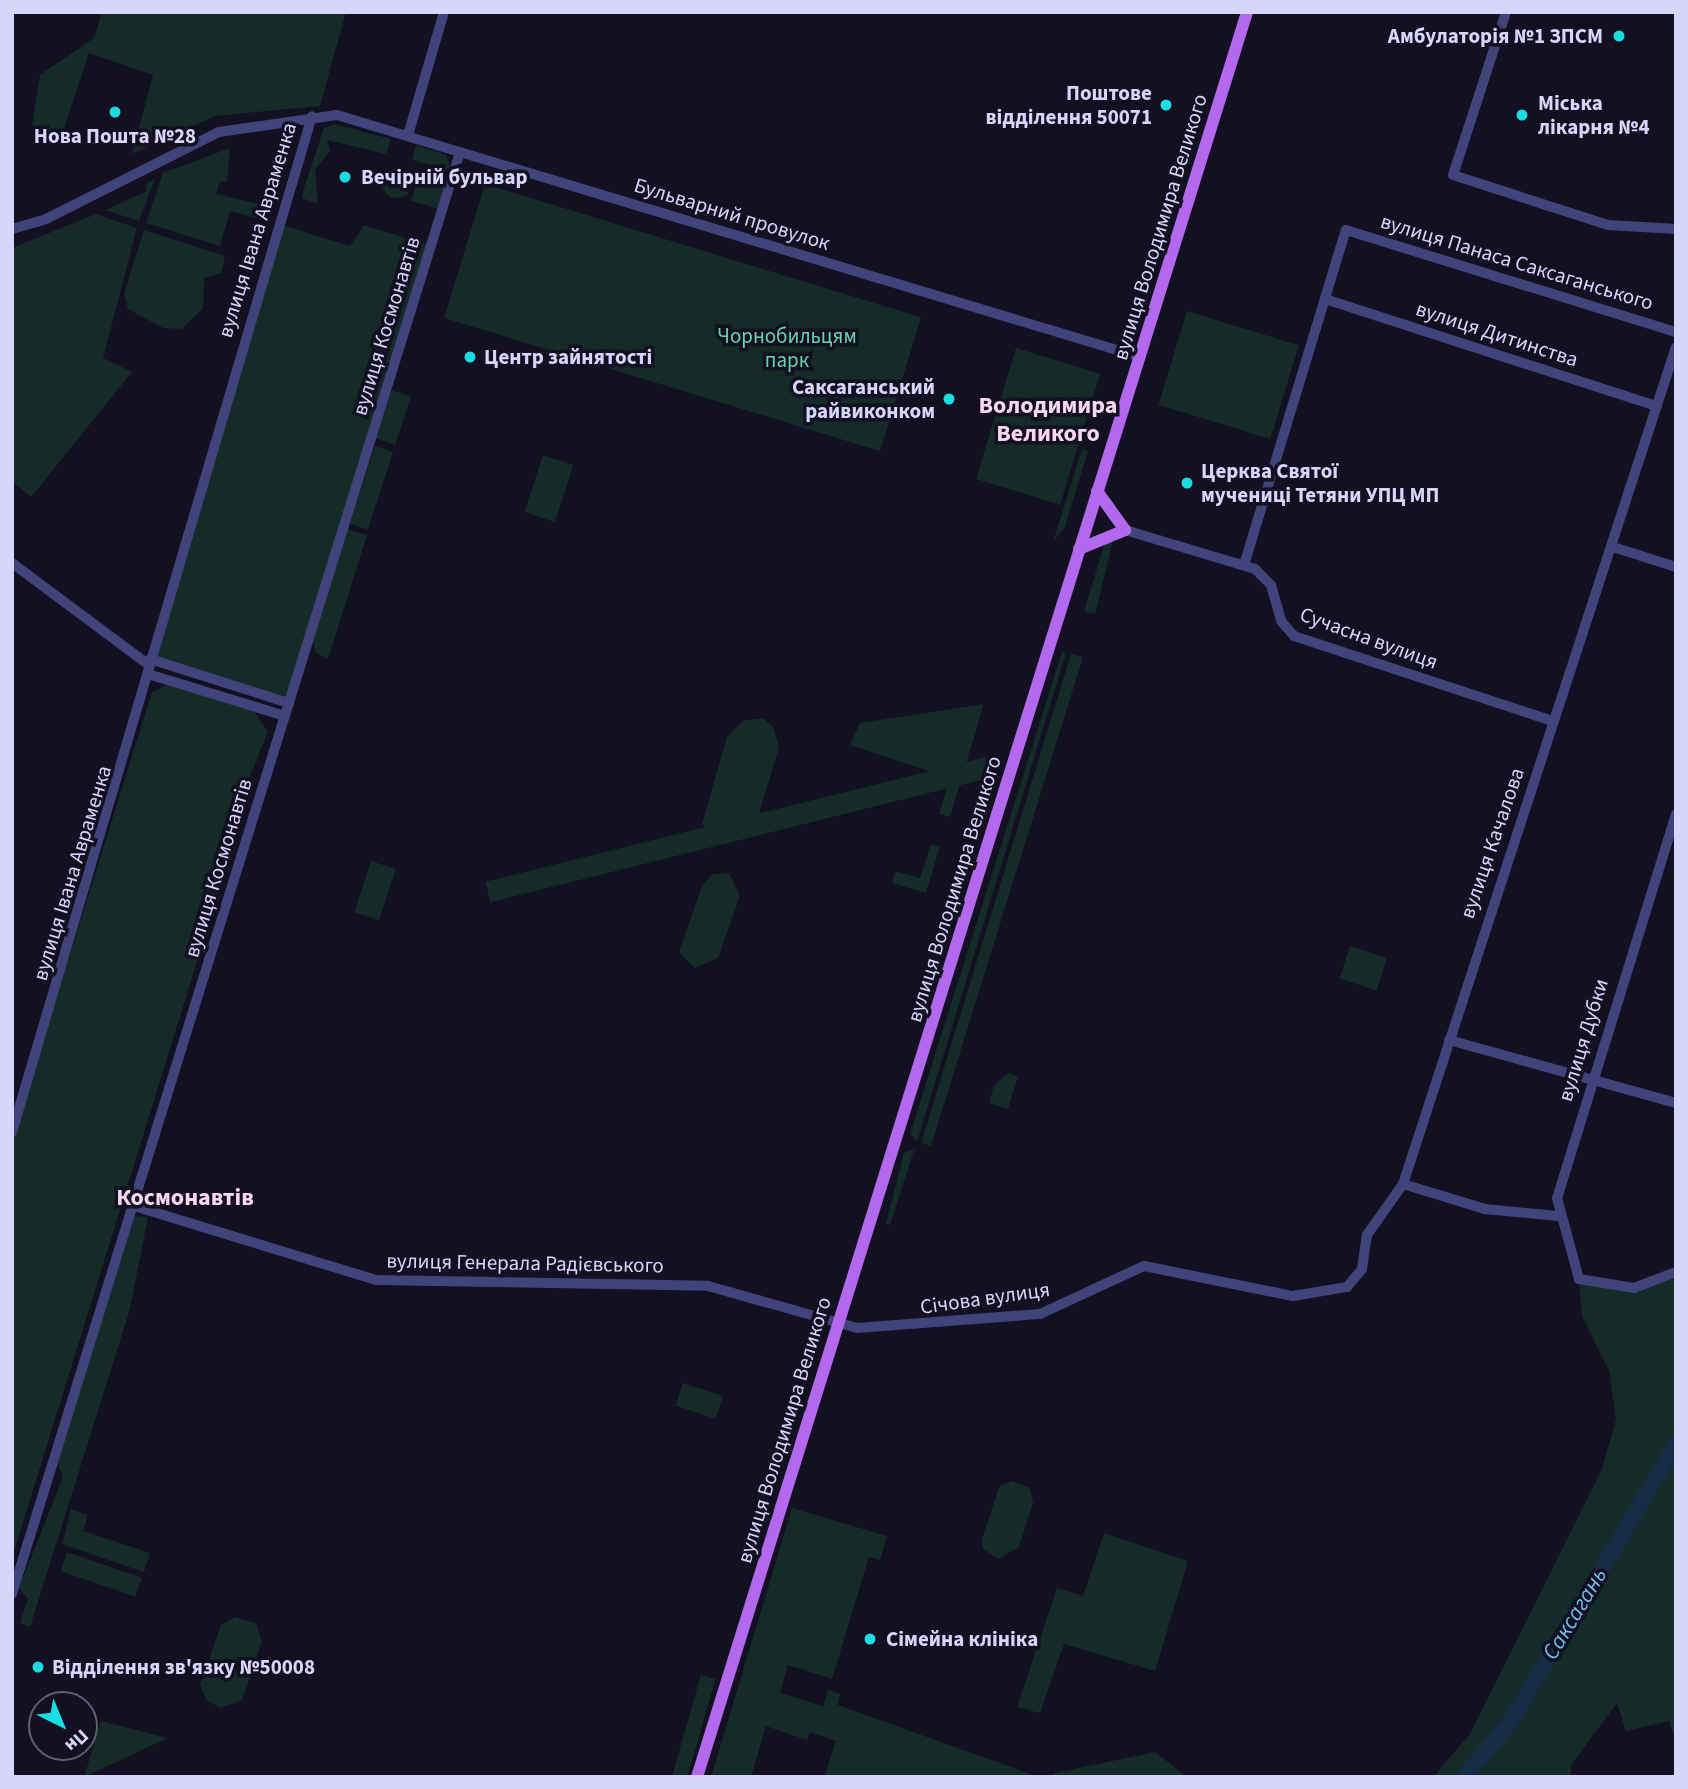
<!DOCTYPE html>
<html>
<head>
<meta charset="utf-8">
<style>
	body { margin:0 }
	#map { position:relative; width:1688px; height:1789px; overflow:hidden; background:#121021; font-family:"Source Sans 3",sans-serif }
	div>[style] { position:absolute }
	.green>* { inset:0; background:#142b28; transform-origin:0 0 }
	.round { border-radius:50% }
	.river>* { height:16px; margin:-8px; padding:0 8px; transform-origin:8px; border-radius:8px; background:#152c46 }
	.minor>* { height:10px; margin:-5px; padding:0 5px; transform-origin:5px; border-radius:5px; background:#41437b }
	.major>* { height:12px; margin:-6px; padding:0 6px; transform-origin:6px; border-radius:6px; background:#b269ed }
	.dots>* { width:19px; height:19px; translate:-50% -50%; box-sizing:border-box; border:4px solid #121021; border-radius:50% }
	span { translate:-50% -50%; white-space:nowrap; text-align:center; line-height:1.15; -webkit-text-stroke:7px #121021; paint-order:stroke }
	.poi-label { font-size:21px; color:#d7d5fa; font-weight:700 }
	.right { translate:-100% -50%; text-align:right }
	.left { translate:0 -50%; text-align:left }
	.street-label { font-size:21px; color:#d7d5fa }
	.park-label { font-size:21px; color:#6ad2b0 }
	.water-label { font-size:23px; color:#70bdee; font-style:italic }
	.quarter-label { font-size:24px; color:#fad7f0; font-weight:700 }
	.frame { position:absolute; inset:0; border:14px solid #d7d5fa; pointer-events:none }
	.north { position:absolute; left:28px; top:1691px; width:70px; height:70px; box-sizing:border-box; background:#121021; border:2px solid #615f78; border-radius:50%; rotate:137deg; font-size:19px; font-weight:700; line-height:28px; text-align:center; color:#d7d5fa }
	.north::after { content:''; display:block; margin:auto; width:24px; height:32px; background:#1bdce1; clip-path:polygon(50% 0,100% 100%,50% 72%,0 100%) }
</style>
</head>
<body>
<div id="map">
	<div class="green">
		<i style="clip-path:polygon(102px 12px,346px 12px,320px 106px,215px 116px,132px 154px,153px 75px,89px 53px,61px 137px,32px 126px,40px 75px,94px 38px)"></i>
		<i style="clip-path:polygon(335px 124px,391px 139px,386px 154px,327px 140px,330px 151px,315px 170px,318px 204px,302px 198px,303px 191px,324px 128px)"></i>
		<i style="clip-path:polygon(416px 145px,446px 155px,452px 171px,412px 160px)"></i>
		<i style="clip-path:polygon(230px 148px,227px 182px,220px 181px,216px 194px,272px 207px,267px 221px,230px 211px,220px 246px,146px 223px,163px 173px)"></i>
		<i class="round" style="left:382px;top:168px;width:30px;height:30px"></i>
		<i style="left:419px;top:176px;width:27px;height:26px;rotate:17deg"></i>
		<i style="clip-path:polygon(155px 178px,139px 221px,105px 210px,147px 191px,145px 185px)"></i>
		<i style="left:485px;top:184px;width:456px;height:140px;rotate:17deg"></i>
		<i style="clip-path:polygon(96px 214px,137px 228px,103px 358px,132px 372px,31px 497px,12px 481px,12px 248px)"></i>
		<i style="clip-path:polygon(279px 224px,350px 246px,364px 225px,431px 246px,289px 703px,150px 659px)"></i>
		<i style="clip-path:polygon(144px 230px,225px 256px,221px 273px,204px 278px,203px 309px,181px 329px,163px 328px,128px 309px,124px 293px)"></i>
		<i style="left:1187px;top:311px;width:117px;height:98px;rotate:17deg"></i>
		<i style="left:1016px;top:348px;width:88px;height:137px;rotate:17deg"></i>
		<i style="left:392px;top:390px;width:20px;height:51px;rotate:18deg"></i>
		<i style="left:375px;top:446px;width:19px;height:82px;rotate:18deg"></i>
		<i style="clip-path:polygon(1082px 449px,1088px 451px,1065px 527px,1053px 542px)"></i>
		<i style="left:543px;top:455px;width:32px;height:60px;rotate:18deg"></i>
		<i style="clip-path:polygon(348px 529px,367px 535px,328px 659px,316px 653px,313px 640px)"></i>
		<i style="clip-path:polygon(1113px 540px,1095px 614px,1084px 611px,1105px 542px)"></i>
		<i style="clip-path:polygon(1062px 652px,1066px 653px,917px 1142px,910px 1134px)"></i>
		<i style="clip-path:polygon(1071px 654px,1083px 657px,931px 1146px,921px 1143px)"></i>
		<i style="clip-path:polygon(166px 685px,254px 711px,268px 732px,245px 788px,246px 804px,12px 1558px,12px 1140px,152px 692px)"></i>
		<i style="clip-path:polygon(984px 704px,950px 817px,939px 814px,950px 778px,850px 745px,860px 723px)"></i>
		<i style="clip-path:polygon(763px 718px,774px 728px,779px 748px,754px 830px,724px 845px,702px 824px,727px 737px,742px 721px)"></i>
		<i style="left:986px;top:757px;width:21px;height:516px;rotate:76deg"></i>
		<i style="clip-path:polygon(931px 844px,940px 846px,926px 893px,892px 883px,895px 871px,920px 878px)"></i>
		<i style="left:371px;top:861px;width:26px;height:54px;rotate:18deg"></i>
		<i style="clip-path:polygon(729px 873px,740px 896px,718px 958px,695px 968px,679px 952px,702px 886px,713px 874px)"></i>
		<i style="left:1350px;top:946px;width:39px;height:34px;rotate:18deg"></i>
		<i style="clip-path:polygon(1008px 1073px,1018px 1076px,1008px 1109px,989px 1103px,994px 1085px)"></i>
		<i style="clip-path:polygon(914px 1150px,890px 1225px,886px 1224px,904px 1152px)"></i>
		<i style="clip-path:polygon(135px 1216px,148px 1217px,130px 1309px,30px 1627px,20px 1623px,28px 1599px,19px 1588px,63px 1477px,57px 1463px)"></i>
		<i style="clip-path:polygon(1676px 1272px,1676px 1743px,1669px 1721px,1626px 1731px,1617px 1703px,1571px 1765px,1571px 1777px,1433px 1777px,1470px 1734px,1602px 1469px,1616px 1419px,1609px 1371px,1582px 1316px,1579px 1279px,1621px 1289px)"></i>
		<i style="left:683px;top:1383px;width:42px;height:24px;rotate:18deg"></i>
		<i style="left:771px;top:1448px;width:11px;height:113px;rotate:15deg"></i>
		<i style="clip-path:polygon(1011px 1481px,1030px 1488px,1033px 1503px,1019px 1547px,998px 1559px,983px 1549px,982px 1539px,999px 1487px)"></i>
		<i style="clip-path:polygon(792px 1508px,887px 1536px,880px 1560px,869px 1557px,832px 1679px,788px 1665px,780px 1693px,823px 1706px,828px 1690px,840px 1694px,838px 1705px,1039px 1777px,824px 1777px,836px 1741px,810px 1732px,807px 1740px,766px 1726px,751px 1777px,711px 1777px)"></i>
		<i style="clip-path:polygon(71px 1509px,88px 1515px,83px 1531px,150px 1553px,144px 1572px,62px 1544px)"></i>
		<i style="clip-path:polygon(1104px 1533px,1188px 1561px,1155px 1671px,1064px 1644px,1040px 1713px,1017px 1707px,1057px 1588px,1083px 1596px)"></i>
		<i style="left:67px;top:1552px;width:79px;height:20px;rotate:19deg"></i>
		<i style="clip-path:polygon(235px 1617px,256px 1623px,262px 1642px,242px 1700px,221px 1708px,207px 1701px,200px 1685px,221px 1625px)"></i>
		<i style="left:701px;top:1675px;width:15px;height:107px;rotate:16deg"></i>
		<i style="clip-path:polygon(101px 1721px,168px 1738px,84px 1777px)"></i>
		<i style="clip-path:polygon(1155px 1752px,1187px 1777px,1051px 1777px,1055px 1773px)"></i>
	</div>
	<div class="river">
		<i style="left:1464px;top:1777px;width:70px;rotate:-49.7deg"></i>
		<i style="left:1509px;top:1724px;width:326px;rotate:-59.2deg"></i>
	</div>
	<div class="minor">
		<i style="left:1506px;top:12px;width:171px;rotate:108deg"></i>
		<i style="left:1453px;top:175px;width:163px;rotate:17.9deg"></i>
		<i style="left:1608px;top:225px;width:68px;rotate:3.4deg"></i>
		<i style="left:408px;top:135px;width:128px;rotate:-73.7deg"></i>
		<i style="left:12px;top:229px;width:35px;rotate:-16deg"></i>
		<i style="left:46px;top:219px;width:194px;rotate:-26.7deg"></i>
		<i style="left:219px;top:132px;width:119px;rotate:-8.2deg"></i>
		<i style="left:337px;top:115px;width:839px;rotate:16.77deg"></i>
		<i style="left:1325px;top:299px;width:349px;rotate:17.9deg"></i>
		<i style="left:1125px;top:530px;width:136px;rotate:16.7deg"></i>
		<i style="left:1255px;top:569px;width:23px;rotate:45deg"></i>
		<i style="left:1271px;top:585px;width:37px;rotate:74deg"></i>
		<i style="left:1281px;top:621px;width:20px;rotate:49deg"></i>
		<i style="left:1294px;top:636px;width:273px;rotate:18.2deg"></i>
		<i style="left:1613px;top:547px;width:66px;rotate:17.6deg"></i>
		<i style="left:12px;top:563px;width:172px;rotate:36.7deg"></i>
		<i style="left:1244px;top:565px;width:350px;rotate:-73.1deg"></i>
		<i style="left:1346px;top:230px;width:345px;rotate:17.2deg"></i>
		<i style="left:150px;top:659px;width:146px;rotate:17.6deg"></i>
		<i style="left:151px;top:675px;width:140px;rotate:17deg"></i>
		<i style="left:1676px;top:814px;width:402px;rotate:107.2deg"></i>
		<i style="left:1557px;top:1198px;width:84px;rotate:74.8deg"></i>
		<i style="left:1579px;top:1279px;width:56px;rotate:9.3deg"></i>
		<i style="left:1634px;top:1288px;width:45px;rotate:-20.9deg"></i>
		<i style="left:1449px;top:1040px;width:236px;rotate:15.5deg"></i>
		<i style="left:12px;top:1132px;width:1059px;rotate:-73.55deg"></i>
		<i style="left:1403px;top:1184px;width:86px;rotate:17deg"></i>
		<i style="left:1485px;top:1209px;width:73px;rotate:5.5deg"></i>
		<i style="left:134px;top:1206px;width:253px;rotate:17deg"></i>
		<i style="left:376px;top:1280px;width:332px;rotate:1deg"></i>
		<i style="left:708px;top:1286px;width:155px;rotate:15.7deg"></i>
		<i style="left:857px;top:1328px;width:184px;rotate:-4.4deg"></i>
		<i style="left:1040px;top:1314px;width:115px;rotate:-24.8deg"></i>
		<i style="left:1144px;top:1266px;width:152px;rotate:11.4deg"></i>
		<i style="left:1293px;top:1296px;width:55px;rotate:-9.5deg"></i>
		<i style="left:1347px;top:1287px;width:23px;rotate:-50deg"></i>
		<i style="left:1362px;top:1269px;width:34px;rotate:-82deg"></i>
		<i style="left:1367px;top:1235px;width:62px;rotate:-54.8deg"></i>
		<i style="left:1403px;top:1184px;width:880px;rotate:-71.94deg"></i>
		<i style="left:12px;top:1594px;width:1510px;rotate:-72.74deg"></i>
	</div>
	<div class="major">
		<i style="left:1079px;top:549px;width:50px;rotate:-22.4deg"></i>
		<i style="left:1125px;top:530px;width:48px;rotate:-125.7deg"></i>
		<i style="left:697px;top:1777px;width:1849px;rotate:-72.69deg"></i>
	</div>
	<div class="dots">
		<i style="left:1619px;top:36px;background:#1bdce1"></i>
		<i style="left:1166px;top:105px;background:#1bdce1"></i>
		<i style="left:115px;top:112px;background:#1bdce1"></i>
		<i style="left:1522px;top:115px;background:#1bdce1"></i>
		<i style="left:345px;top:177px;background:#1bdce1"></i>
		<i style="left:470px;top:357px;background:#1bdce1"></i>
		<i style="left:949px;top:399px;background:#1bdce1"></i>
		<i style="left:1187px;top:483px;background:#1bdce1"></i>
		<i style="left:870px;top:1639px;background:#1bdce1"></i>
		<i style="left:38px;top:1667px;background:#1bdce1"></i>
	</div>
	<div class="poi-label">
		<span class="right" style="left:1603px;top:36px">Амбулаторія №1 ЗПСМ</span>
		<span class="right" style="left:1152px;top:105px">Поштове<br>відділення 50071</span>
		<span class="left" style="left:1538px;top:115px">Міська<br>лікарня №4</span>
		<span style="left:115px;top:136px">Нова Пошта №28</span>
		<span class="left" style="left:361px;top:177px">Вечірній бульвар</span>
		<span class="left" style="left:484px;top:357px">Центр зайнятості</span>
		<span class="right" style="left:935px;top:399px">Саксаганський<br>райвиконком</span>
		<span class="left" style="left:1201px;top:483px">Церква Святої<br>мучениці Тетяни УПЦ МП</span>
		<span class="left" style="left:886px;top:1639px">Сімейна клініка</span>
		<span class="left" style="left:52px;top:1667px">Відділення зв'язку №50008</span>
	</div>
	<div class="street-label">
		<span style="left:732px;top:214px;rotate:17deg">Бульварний провулок</span>
		<span style="left:1160px;top:227px;rotate:-73deg">вулиця Володимира Великого</span>
		<span style="left:257px;top:230px;rotate:-73deg">вулиця Івана Авраменка</span>
		<span style="left:1517px;top:262px;rotate:17deg">вулиця Панаса Саксаганського</span>
		<span style="left:386px;top:326px;rotate:-73deg">вулиця Космонавтів</span>
		<span style="left:1497px;top:334px;rotate:18deg">вулиця Дитинства</span>
		<span style="left:1369px;top:638px;rotate:20deg">Сучасна вулиця</span>
		<span style="left:1492px;top:843px;rotate:-71deg">вулиця Качалова</span>
		<span style="left:218px;top:868px;rotate:-73deg">вулиця Космонавтів</span>
		<span style="left:72px;top:873px;rotate:-73deg">вулиця Івана Авраменка</span>
		<span style="left:954px;top:889px;rotate:-73deg">вулиця Володимира Великого</span>
		<span style="left:1583px;top:1040px;rotate:-73deg">вулиця Дубки</span>
		<span style="left:525px;top:1263px;rotate:1deg">вулиця Генерала Радієвського</span>
		<span style="left:985px;top:1298px;rotate:-8deg">Січова вулиця</span>
		<span style="left:784px;top:1430px;rotate:-73deg">вулиця Володимира Великого</span>
	</div>
	<div class="park-label">
		<span style="left:787px;top:348px">Чорнобильцям<br>парк</span>
	</div>
	<div class="water-label">
		<span style="left:1575px;top:1614px;rotate:-59deg">Саксагань</span>
	</div>
	<div class="quarter-label">
		<span style="left:1048px;top:420px">Володимира<br>Великого</span>
		<span style="left:185px;top:1198px">Космонавтів</span>
	</div>
	<div class="frame"></div>
	<div class="north">Пн</div>
</div>
</body>
</html>
